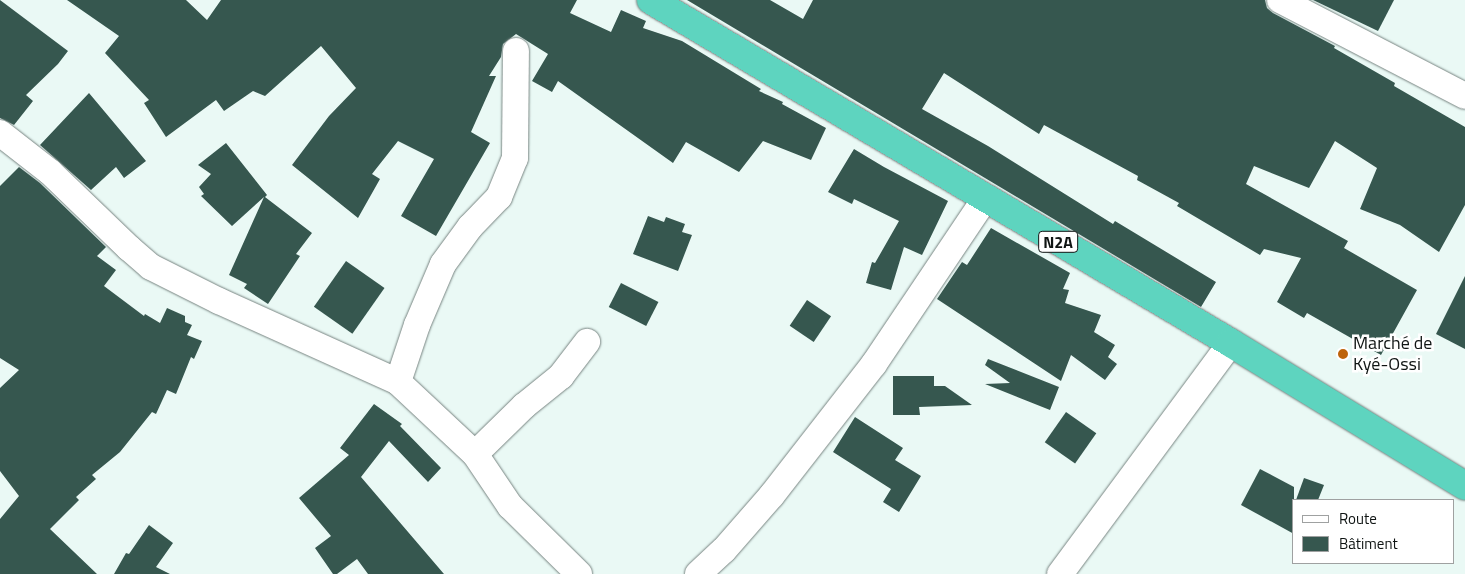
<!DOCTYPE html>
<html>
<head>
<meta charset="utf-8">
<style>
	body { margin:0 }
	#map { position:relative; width:1465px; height:574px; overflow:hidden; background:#eaf9f5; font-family:"Titillium Web",sans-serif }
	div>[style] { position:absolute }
	.building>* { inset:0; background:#36574f; transform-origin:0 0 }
	.roads { filter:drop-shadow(0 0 1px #778481) drop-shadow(0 0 1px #778481) }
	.minor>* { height:26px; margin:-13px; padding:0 13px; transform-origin:13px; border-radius:13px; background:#fff }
	.trunk>* { height:28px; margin:-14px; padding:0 14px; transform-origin:14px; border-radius:14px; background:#5ed4bf }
	.dots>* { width:14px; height:14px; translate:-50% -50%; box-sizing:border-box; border:2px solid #fff; border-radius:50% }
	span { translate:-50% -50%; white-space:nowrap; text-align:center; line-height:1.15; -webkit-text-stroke:5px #fff; paint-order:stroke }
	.shield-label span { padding:1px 4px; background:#fff; border:1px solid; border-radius:4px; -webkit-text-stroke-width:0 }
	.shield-label { font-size:16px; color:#0f1413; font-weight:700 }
	.poi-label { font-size:18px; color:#0f1413 }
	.left { translate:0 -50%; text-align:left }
	.legend { position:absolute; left:1292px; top:499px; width:162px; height:65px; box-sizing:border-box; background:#fff; border:1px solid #9fa1a1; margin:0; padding:6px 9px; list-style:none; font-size:15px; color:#0f1413 }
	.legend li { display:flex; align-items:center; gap:10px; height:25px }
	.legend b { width:25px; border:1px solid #9fa1a1 }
</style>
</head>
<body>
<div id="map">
	<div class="building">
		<i style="clip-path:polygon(0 0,68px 51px,58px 64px,26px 95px,33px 101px,14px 125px,0 118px)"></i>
		<i style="clip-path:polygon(67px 0,186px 0,207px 20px,221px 0,577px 0,570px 13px,611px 32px,621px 10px,646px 21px,643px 28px,682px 41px,761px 89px,759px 91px,783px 102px,782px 104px,826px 128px,811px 160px,763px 141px,739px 172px,686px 142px,673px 163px,558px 81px,552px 92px,532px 81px,548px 54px,516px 34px,503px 44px,501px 57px,489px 76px,496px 76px,471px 132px,490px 143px,436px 236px,401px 216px,434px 159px,398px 141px,372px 174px,380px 179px,358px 218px,292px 165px,329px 116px,356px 88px,321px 46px,265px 96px,253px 91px,224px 111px,216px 100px,166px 137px,144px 103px,149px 100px,105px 53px,119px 36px)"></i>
		<i style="clip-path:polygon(687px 0,770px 0,803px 19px,813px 0,1265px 0,1267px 8px,1273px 13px,1335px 46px,1334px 48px,1395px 83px,1394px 86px,1465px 127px,1465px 205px,1439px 252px,1400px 225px,1360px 209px,1377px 168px,1335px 141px,1309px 188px,1254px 166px,1246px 184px,1348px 241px,1344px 248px,1417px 290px,1381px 355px,1307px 313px,1304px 318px,1277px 302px,1301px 258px,1264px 249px,1260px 255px,1177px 206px,1179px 203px,1137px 180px,1138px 176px,1044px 125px,1039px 134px,944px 73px,922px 109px,988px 146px,1113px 224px,1115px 221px,1216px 282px,1201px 307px)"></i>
		<i style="clip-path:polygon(1313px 0,1394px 0,1378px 31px)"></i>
		<i style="clip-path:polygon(89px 93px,146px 161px,124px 178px,116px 167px,91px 190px,40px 145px)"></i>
		<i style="clip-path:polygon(226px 143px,267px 195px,265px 197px,312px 233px,296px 254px,300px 256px,268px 304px,244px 288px,247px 284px,229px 275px,264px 197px,232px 226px,201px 196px,204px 194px,199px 187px,211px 174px,198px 165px)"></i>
		<i style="clip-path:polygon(854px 149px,884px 167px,948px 201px,922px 255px,904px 247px,891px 290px,866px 283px,872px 262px,875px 263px,899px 221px,854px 199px,852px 204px,828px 192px)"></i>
		<i style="clip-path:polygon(19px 167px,40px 183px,106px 247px,97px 256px,116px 270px,104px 286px,144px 316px,145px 314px,160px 323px,167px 308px,185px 316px,185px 322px,192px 325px,187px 335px,202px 341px,194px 359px,191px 357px,176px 394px,167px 390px,156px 414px,152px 412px,120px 452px,92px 475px,96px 479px,76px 497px,79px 500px,50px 529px,97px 574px,0 574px,0 519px,19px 496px,0 471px,0 388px,19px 370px,0 358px,0 186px)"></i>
		<i style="clip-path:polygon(648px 216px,664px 222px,666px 217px,685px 224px,682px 232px,692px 235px,678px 271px,633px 254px)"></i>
		<i style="clip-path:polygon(991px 228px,1070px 273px,1063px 289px,1069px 290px,1065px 303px,1101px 315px,1094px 332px,1115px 345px,1108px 357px,1117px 364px,1105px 380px,1071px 355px,1061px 381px,937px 299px,962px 262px,967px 265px)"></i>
		<i style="left:346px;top:261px;width:47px;height:56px;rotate:35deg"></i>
		<i style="clip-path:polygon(1465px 276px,1465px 349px,1436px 334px)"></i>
		<i style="left:621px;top:283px;width:42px;height:27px;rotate:27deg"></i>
		<i style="left:807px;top:300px;width:29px;height:31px;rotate:34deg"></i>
		<i style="clip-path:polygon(988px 359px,1059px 387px,1050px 410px,985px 384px,1010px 383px,985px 365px)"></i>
		<i style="clip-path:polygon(893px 376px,934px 376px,934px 386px,945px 386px,972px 405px,919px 407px,920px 415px,893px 415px)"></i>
		<i style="clip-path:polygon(374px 404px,402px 424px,400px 426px,441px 468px,428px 482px,389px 441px,361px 477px,444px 574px,368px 574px,357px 559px,337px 574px,333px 574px,315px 548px,331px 536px,299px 498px,349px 455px,340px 448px)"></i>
		<i style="left:1066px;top:412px;width:37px;height:37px;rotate:35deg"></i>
		<i style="clip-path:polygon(855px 417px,903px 448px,895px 460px,921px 476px,899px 512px,883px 502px,891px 489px,833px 452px)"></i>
		<i style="clip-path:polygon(1260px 469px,1294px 487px,1294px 534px,1241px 505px)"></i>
		<i style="clip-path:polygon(1304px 478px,1324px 485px,1318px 500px,1296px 500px)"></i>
		<i style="clip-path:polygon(149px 525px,173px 543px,156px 567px,170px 574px,114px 574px,126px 553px,129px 554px)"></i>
	</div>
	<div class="roads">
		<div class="minor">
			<i style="left:1280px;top:0;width:208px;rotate:27.4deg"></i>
			<i style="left:0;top:133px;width:63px;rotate:38deg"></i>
			<i style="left:50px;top:172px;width:110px;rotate:43.9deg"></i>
			<i style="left:129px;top:248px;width:29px;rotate:41deg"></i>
			<i style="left:151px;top:267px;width:76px;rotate:26.6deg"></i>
			<i style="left:219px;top:301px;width:196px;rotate:24.3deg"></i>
			<i style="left:398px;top:382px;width:105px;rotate:43.1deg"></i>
			<i style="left:475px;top:454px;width:63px;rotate:56.1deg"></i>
			<i style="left:510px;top:506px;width:97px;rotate:44.6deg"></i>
			<i style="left:398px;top:382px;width:60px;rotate:-71.6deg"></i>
			<i style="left:417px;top:325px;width:66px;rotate:-66.9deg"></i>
			<i style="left:443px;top:264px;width:46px;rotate:-53.9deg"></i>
			<i style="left:470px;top:227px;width:42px;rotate:-46deg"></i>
			<i style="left:499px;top:197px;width:42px;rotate:-67.7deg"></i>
			<i style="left:515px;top:158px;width:107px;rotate:-89.5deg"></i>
			<i style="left:475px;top:454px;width:69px;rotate:-44.4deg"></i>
			<i style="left:524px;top:406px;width:48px;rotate:-39deg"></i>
			<i style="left:561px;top:376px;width:43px;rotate:-52.6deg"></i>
			<i style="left:698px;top:574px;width:35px;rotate:-43deg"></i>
			<i style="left:724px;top:550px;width:73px;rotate:-48.9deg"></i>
			<i style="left:772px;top:495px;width:166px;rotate:-52.1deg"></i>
			<i style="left:874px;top:364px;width:199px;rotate:-56.1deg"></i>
			<i style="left:1060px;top:574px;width:287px;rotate:-53.5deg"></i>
		</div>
		<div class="trunk">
			<i style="left:651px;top:0;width:674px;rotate:30.6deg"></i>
			<i style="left:1231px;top:343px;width:274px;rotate:31.4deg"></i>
		</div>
	</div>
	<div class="dots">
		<i style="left:1343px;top:354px;background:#be630b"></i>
	</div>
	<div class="shield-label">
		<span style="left:1058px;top:242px">N2A</span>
	</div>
	<div class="poi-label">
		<span class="left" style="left:1353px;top:354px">Marché de<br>Kyé-Ossi</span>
	</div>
	<ul class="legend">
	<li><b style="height:6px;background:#fff"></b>Route</li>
	<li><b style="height:14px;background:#36574f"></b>Bâtiment</li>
	</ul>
</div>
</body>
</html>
